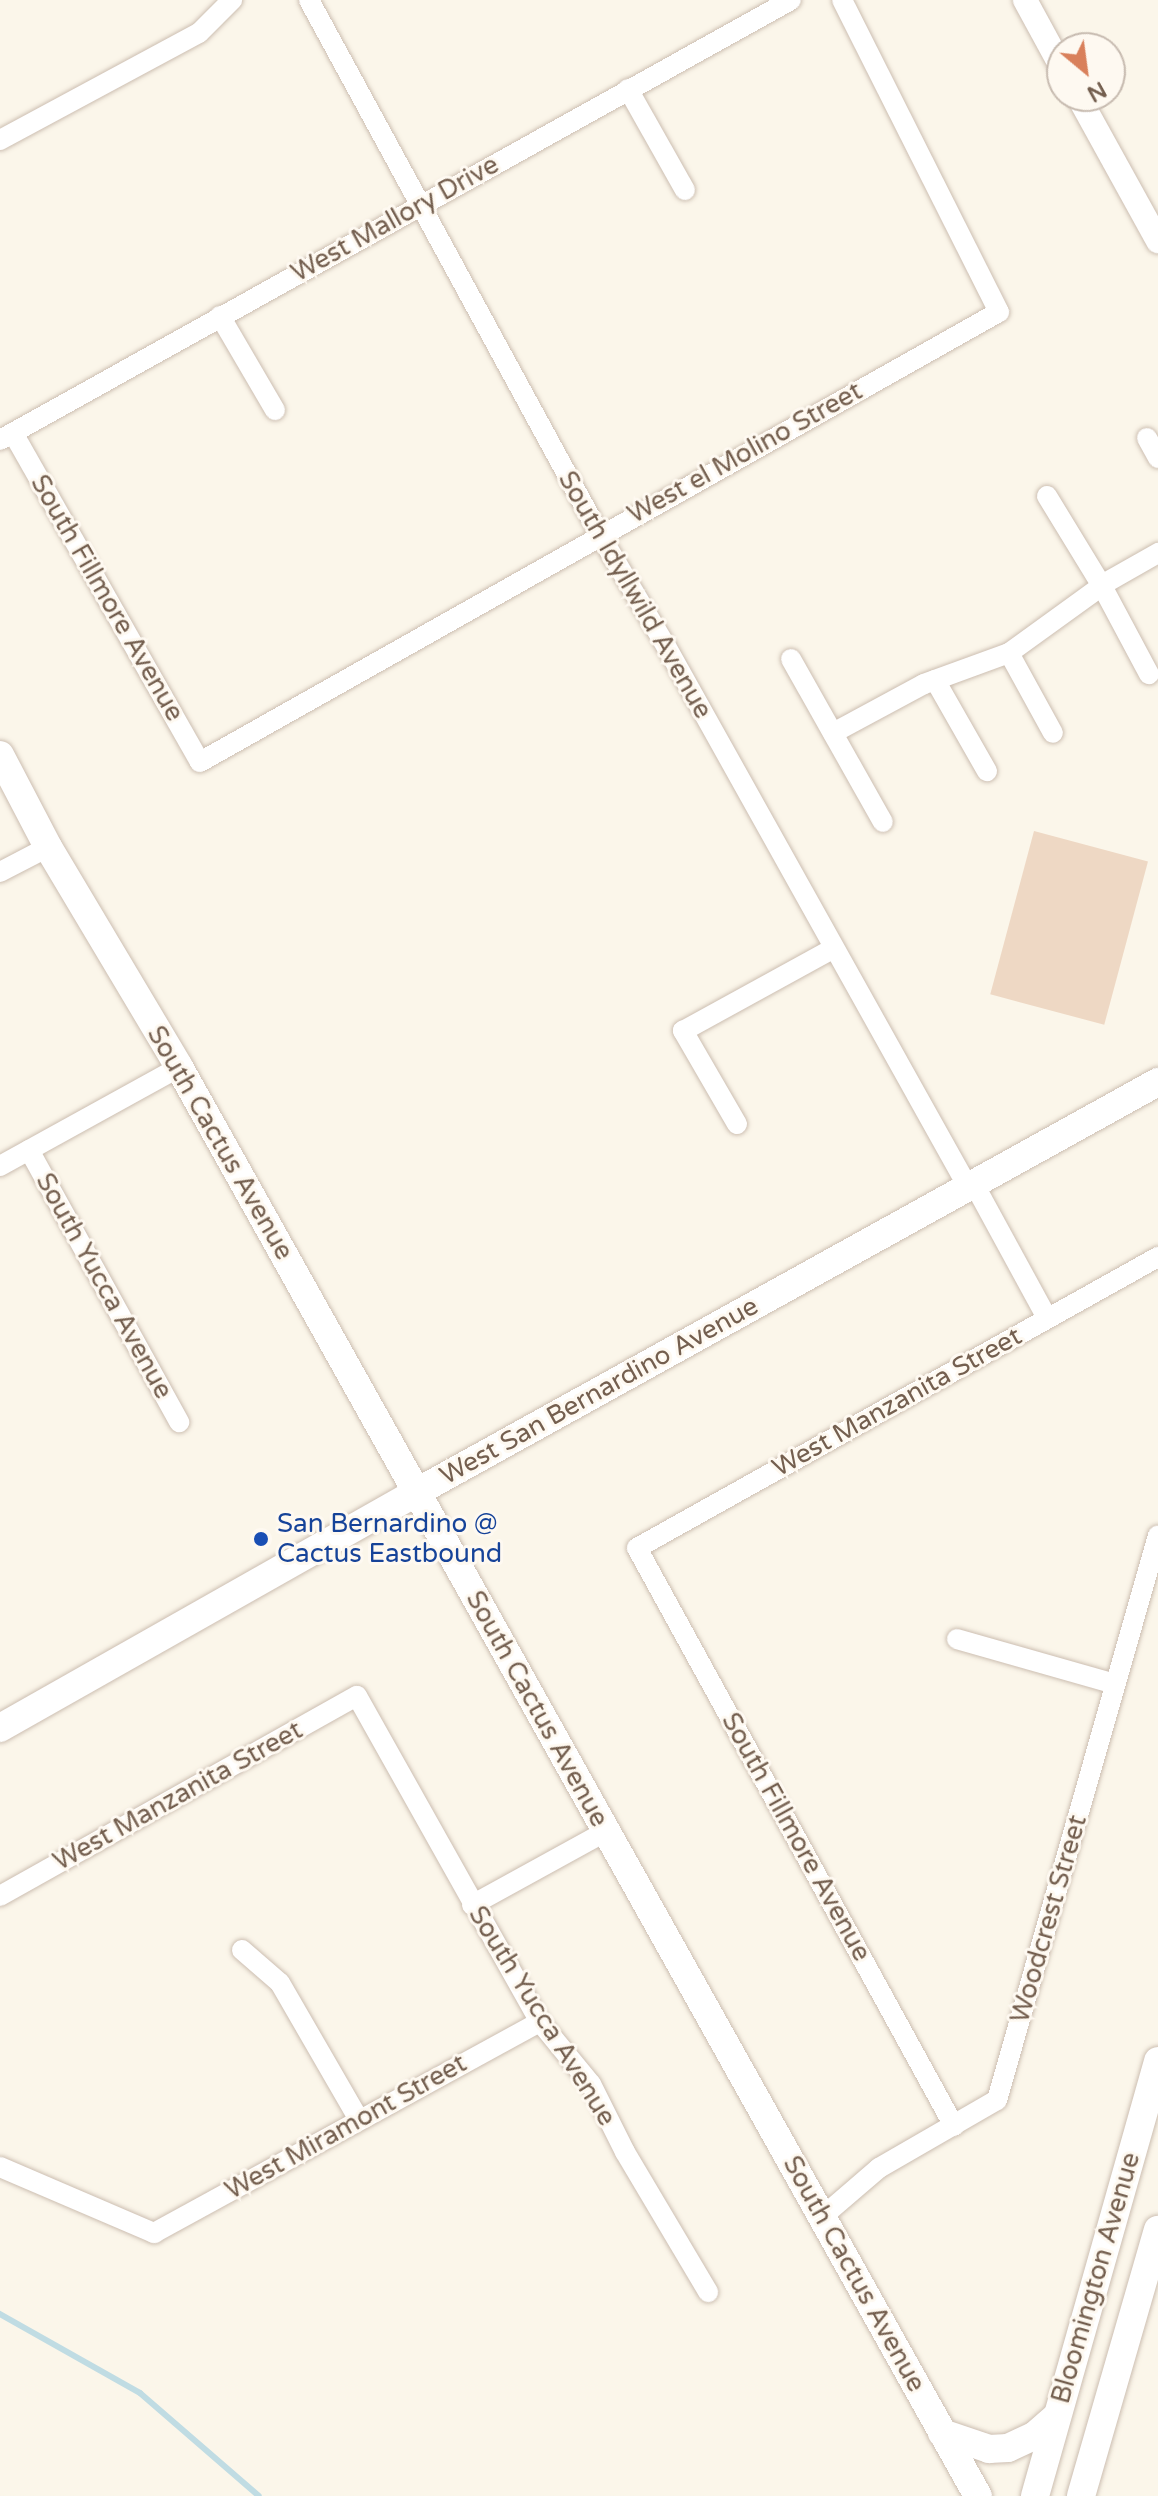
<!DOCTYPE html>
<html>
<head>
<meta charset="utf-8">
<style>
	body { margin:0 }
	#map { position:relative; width:1158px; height:2496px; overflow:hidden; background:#fbf6ea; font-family:"Varela Round",sans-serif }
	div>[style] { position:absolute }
	.stream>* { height:6px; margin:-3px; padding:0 3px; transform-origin:3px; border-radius:3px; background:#c0dce3 }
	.building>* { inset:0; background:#eed8c4; transform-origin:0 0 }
	.roads { filter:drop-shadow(0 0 2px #ccbeb1) drop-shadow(0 0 2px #ccbeb1) }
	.minor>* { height:20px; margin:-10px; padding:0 10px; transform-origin:10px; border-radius:10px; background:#fff }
	.tertiary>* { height:24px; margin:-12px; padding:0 12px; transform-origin:12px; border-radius:12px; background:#fff }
	.secondary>* { height:28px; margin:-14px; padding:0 14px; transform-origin:14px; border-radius:14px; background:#fff }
	.dots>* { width:22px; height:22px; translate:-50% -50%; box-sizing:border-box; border:4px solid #fef9f1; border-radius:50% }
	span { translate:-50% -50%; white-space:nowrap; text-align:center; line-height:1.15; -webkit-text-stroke:6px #fef9f1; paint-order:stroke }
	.street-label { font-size:26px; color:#745f4f }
	.transit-label { font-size:26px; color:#164399 }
	.left { translate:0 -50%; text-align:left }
	.north { position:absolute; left:1046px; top:32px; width:80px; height:80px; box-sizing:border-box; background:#fef9f1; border:2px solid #c7bbb0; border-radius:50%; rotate:151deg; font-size:22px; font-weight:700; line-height:32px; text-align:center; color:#745f4f }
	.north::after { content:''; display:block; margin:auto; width:28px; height:36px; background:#d9805b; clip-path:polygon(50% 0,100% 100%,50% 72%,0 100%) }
</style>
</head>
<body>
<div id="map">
	<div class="stream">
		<i style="left:0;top:2314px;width:161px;rotate:29.4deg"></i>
		<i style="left:140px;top:2393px;width:157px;rotate:40.9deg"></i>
	</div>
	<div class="building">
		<i style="left:1034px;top:831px;width:118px;height:169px;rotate:15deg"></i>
	</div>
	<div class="roads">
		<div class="minor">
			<i style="left:309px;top:0;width:609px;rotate:61.46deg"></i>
			<i style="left:600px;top:535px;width:129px;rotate:59.3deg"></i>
			<i style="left:666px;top:646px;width:620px;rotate:60.83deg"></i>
			<i style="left:628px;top:89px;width:116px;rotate:60.6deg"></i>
			<i style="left:0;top:140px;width:226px;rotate:-28.3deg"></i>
			<i style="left:199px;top:33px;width:47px;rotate:-45deg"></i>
			<i style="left:220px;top:316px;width:109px;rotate:59.7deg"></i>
			<i style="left:13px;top:433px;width:378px;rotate:60.4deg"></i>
			<i style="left:200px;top:762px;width:917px;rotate:-29.39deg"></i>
			<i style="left:999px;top:312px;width:349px;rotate:-116.7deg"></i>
			<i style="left:1147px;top:438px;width:23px;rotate:61deg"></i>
			<i style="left:0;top:440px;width:905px;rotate:-29.09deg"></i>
			<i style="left:1047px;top:496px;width:105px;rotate:58.6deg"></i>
			<i style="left:1102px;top:586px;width:100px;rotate:61.9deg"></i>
			<i style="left:1009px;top:653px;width:91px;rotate:61.2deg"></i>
			<i style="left:791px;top:659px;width:187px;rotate:60.6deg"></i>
			<i style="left:935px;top:680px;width:105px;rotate:60.3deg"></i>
			<i style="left:833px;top:733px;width:103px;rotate:-28.3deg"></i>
			<i style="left:924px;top:684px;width:90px;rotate:-20deg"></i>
			<i style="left:1009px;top:653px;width:121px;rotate:-35.9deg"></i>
			<i style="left:1107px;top:582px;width:59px;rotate:-29.6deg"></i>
			<i style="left:0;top:872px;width:54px;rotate:-27.5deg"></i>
			<i style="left:737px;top:1124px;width:108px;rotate:-120.1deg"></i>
			<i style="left:683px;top:1031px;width:172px;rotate:-28.8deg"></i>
			<i style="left:29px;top:1150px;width:311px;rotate:61.1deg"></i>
			<i style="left:0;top:1166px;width:205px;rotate:-28.9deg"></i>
			<i style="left:974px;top:1184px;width:153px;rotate:61.4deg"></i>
			<i style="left:957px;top:1639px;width:164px;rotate:15.9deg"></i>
			<i style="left:0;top:1896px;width:409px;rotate:-29.3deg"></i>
			<i style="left:357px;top:1696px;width:374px;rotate:60.7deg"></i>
			<i style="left:540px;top:2022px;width:80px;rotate:50.6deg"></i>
			<i style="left:591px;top:2084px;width:76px;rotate:63.4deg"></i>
			<i style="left:625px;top:2152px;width:163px;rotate:59.3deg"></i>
			<i style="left:472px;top:1905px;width:152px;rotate:-28.8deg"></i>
			<i style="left:242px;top:1950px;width:50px;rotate:41deg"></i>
			<i style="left:280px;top:1983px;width:158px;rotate:60deg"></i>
			<i style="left:954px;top:2126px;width:659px;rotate:-118.74deg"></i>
			<i style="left:637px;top:1548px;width:597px;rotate:-29.19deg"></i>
			<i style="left:0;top:2167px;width:168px;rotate:23.2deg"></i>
			<i style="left:154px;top:2233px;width:440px;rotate:-28.7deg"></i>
			<i style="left:822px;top:2217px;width:75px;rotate:-40.7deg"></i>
			<i style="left:879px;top:2168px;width:136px;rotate:-30deg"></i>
			<i style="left:997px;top:2100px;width:587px;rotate:-74.09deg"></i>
		</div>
		<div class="tertiary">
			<i style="left:1025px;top:0;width:77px;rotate:61.4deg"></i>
			<i style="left:1078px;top:96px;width:166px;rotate:61.1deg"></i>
		</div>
		<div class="secondary">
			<i style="left:0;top:755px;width:104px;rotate:62.4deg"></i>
			<i style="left:48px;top:847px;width:256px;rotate:59.2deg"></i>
			<i style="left:179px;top:1067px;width:1637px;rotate:60.79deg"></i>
			<i style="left:0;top:1728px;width:479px;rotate:-29.5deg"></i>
			<i style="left:417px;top:1492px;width:847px;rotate:-28.96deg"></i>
			<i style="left:942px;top:2433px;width:50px;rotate:18.8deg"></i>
			<i style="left:989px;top:2449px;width:19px;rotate:-3deg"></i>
			<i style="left:1008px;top:2448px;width:29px;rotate:-25deg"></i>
			<i style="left:1034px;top:2436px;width:30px;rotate:-41deg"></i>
			<i style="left:1035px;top:2496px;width:452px;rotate:-74.2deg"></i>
			<i style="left:1081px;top:2496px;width:277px;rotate:-73.9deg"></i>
		</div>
	</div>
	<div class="dots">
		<i style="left:261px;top:1539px;background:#1a4fb4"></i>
	</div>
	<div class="street-label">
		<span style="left:395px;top:219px;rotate:-29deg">West Mallory Drive</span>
		<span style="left:745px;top:453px;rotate:-29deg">West el Molino Street</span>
		<span style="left:635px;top:595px;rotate:60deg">South Idyllwild Avenue</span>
		<span style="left:107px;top:598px;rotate:60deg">South Fillmore Avenue</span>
		<span style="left:220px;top:1143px;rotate:60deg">South Cactus Avenue</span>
		<span style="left:104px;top:1286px;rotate:61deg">South Yucca Avenue</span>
		<span style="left:599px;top:1391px;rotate:-29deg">West San Bernardino Avenue</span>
		<span style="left:897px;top:1402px;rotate:-29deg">West Manzanita Street</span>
		<span style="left:537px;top:1709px;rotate:61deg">South Cactus Avenue</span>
		<span style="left:178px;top:1796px;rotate:-29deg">West Manzanita Street</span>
		<span style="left:796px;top:1837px;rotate:61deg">South Fillmore Avenue</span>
		<span style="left:1049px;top:1919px;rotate:-74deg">Woodcrest Street</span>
		<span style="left:542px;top:2016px;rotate:58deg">South Yucca Avenue</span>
		<span style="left:346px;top:2127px;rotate:-29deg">West Miramont Street</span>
		<span style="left:854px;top:2274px;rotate:61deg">South Cactus Avenue</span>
		<span style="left:1096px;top:2278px;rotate:-74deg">Bloomington Avenue</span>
	</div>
	<div class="transit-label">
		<span class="left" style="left:277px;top:1539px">San Bernardino @<br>Cactus Eastbound</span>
	</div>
	<div class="north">N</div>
</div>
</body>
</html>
